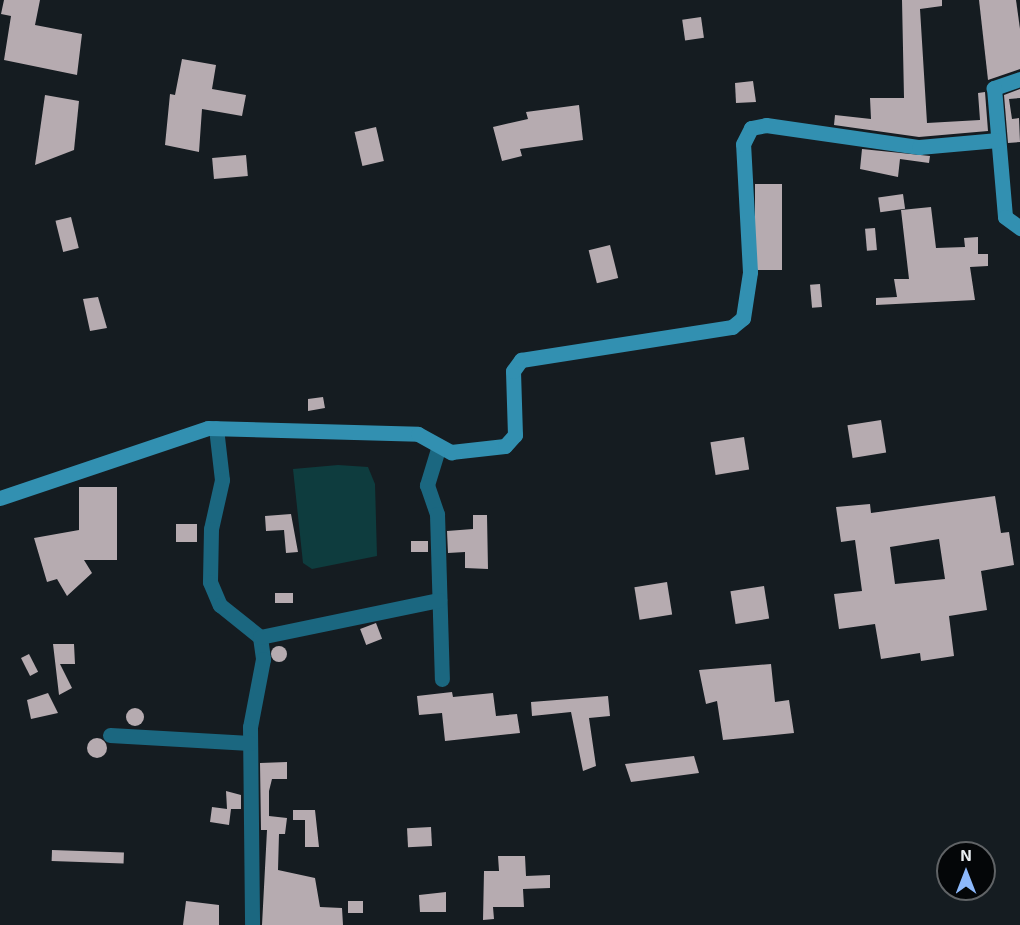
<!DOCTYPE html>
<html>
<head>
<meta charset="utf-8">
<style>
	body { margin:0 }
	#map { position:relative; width:1020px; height:925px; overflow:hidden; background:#151c21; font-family:"Exo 2",sans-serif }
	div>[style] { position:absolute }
	.water>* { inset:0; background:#0e3c3e }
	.building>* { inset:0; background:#b6abb0; transform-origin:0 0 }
	.round { border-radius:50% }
	.street>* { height:15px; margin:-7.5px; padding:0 7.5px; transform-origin:7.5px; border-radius:7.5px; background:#1b6780 }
	.secondary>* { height:15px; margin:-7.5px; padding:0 7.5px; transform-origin:7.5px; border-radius:7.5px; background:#3290b1 }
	span { translate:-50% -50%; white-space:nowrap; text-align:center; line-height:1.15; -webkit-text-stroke:6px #040608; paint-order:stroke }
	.north { position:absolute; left:936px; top:841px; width:60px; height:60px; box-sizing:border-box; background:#040608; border:2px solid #606366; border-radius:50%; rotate:0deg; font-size:16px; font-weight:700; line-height:24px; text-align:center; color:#e9eef2 }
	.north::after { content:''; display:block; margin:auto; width:21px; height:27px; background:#8db9fc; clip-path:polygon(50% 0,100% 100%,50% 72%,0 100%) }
</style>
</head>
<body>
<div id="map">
	<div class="water">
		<i style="clip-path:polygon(338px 465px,368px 467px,375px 484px,377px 556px,312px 569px,303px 563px,293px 469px)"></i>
	</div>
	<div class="building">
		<i style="clip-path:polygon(4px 0,40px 0,35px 25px,82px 34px,77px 75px,4px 60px,11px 16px,1px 14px)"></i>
		<i style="clip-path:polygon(902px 0,942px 0,942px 6px,920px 9px,927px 123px,980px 120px,978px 93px,985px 92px,988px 131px,919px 137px,834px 125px,835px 115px,871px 119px,870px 98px,904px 98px)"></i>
		<i style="clip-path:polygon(979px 0,1016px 0,1020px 29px,1020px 69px,988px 80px)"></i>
		<i style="left:701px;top:17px;width:21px;height:19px;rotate:82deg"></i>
		<i style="clip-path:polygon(182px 59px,216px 65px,212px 89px,246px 95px,242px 116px,202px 109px,199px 152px,165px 145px,170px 94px,175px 95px)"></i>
		<i style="clip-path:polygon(753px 81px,756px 102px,736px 103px,735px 83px)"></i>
		<i style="clip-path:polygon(1020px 89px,1020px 98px,1009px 99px,1012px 119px,1019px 118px,1020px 142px,1008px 143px,1004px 95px)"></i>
		<i style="clip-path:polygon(45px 95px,79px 101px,74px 150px,35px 165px)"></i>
		<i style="clip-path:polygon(579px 105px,583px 140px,520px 149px,522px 156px,502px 161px,493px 127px,528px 119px,526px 112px)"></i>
		<i style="left:376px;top:127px;width:35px;height:22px;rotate:77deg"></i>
		<i style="clip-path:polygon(862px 149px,930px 156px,929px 163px,900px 159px,898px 177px,860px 169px)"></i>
		<i style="left:246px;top:155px;width:21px;height:34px;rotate:85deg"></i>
		<i style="left:755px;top:184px;width:27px;height:86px"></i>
		<i style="left:903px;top:194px;width:15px;height:25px;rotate:82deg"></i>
		<i style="clip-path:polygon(931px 207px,936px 248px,965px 247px,964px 238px,978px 237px,978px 254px,988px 254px,988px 266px,970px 267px,975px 300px,876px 305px,876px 298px,897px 297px,894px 279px,909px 279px,901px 210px)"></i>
		<i style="left:71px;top:217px;width:32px;height:16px;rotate:76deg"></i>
		<i style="left:875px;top:228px;width:22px;height:10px;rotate:85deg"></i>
		<i style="left:610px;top:245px;width:34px;height:22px;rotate:76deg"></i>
		<i style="left:820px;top:284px;width:23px;height:10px;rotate:85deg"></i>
		<i style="clip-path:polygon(98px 297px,107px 328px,90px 331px,83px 299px)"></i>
		<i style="clip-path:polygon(323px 397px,325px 408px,308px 411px,308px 399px)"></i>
		<i style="left:881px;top:420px;width:33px;height:34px;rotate:81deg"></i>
		<i style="left:744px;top:437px;width:33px;height:34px;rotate:81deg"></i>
		<i style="clip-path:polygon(79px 487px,117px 487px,117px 560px,84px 560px,92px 573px,67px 596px,57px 579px,47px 582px,34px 538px,79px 530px)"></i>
		<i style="clip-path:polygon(evenodd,995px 496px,1001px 533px,1009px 532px,1014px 565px,981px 571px,987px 610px,949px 616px,954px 656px,921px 661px,920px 653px,881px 659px,875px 624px,839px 629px,834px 594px,862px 591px,855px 540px,841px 542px,836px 507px,870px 504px,871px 513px,995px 496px,939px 539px,945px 579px,895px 584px,890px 547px,939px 539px)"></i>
		<i style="clip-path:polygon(291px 514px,298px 552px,286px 553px,284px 530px,266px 531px,265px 516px)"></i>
		<i style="clip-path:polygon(473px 515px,487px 515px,488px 569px,465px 568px,465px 552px,448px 553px,447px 531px,473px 529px)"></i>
		<i style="left:197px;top:524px;width:18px;height:21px;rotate:90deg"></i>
		<i style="left:411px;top:541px;width:17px;height:11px"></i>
		<i style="left:667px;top:582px;width:33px;height:33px;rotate:81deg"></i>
		<i style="left:764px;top:586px;width:33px;height:34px;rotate:81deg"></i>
		<i style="left:293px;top:593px;width:10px;height:18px;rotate:90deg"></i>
		<i style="left:376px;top:623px;width:17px;height:17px;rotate:69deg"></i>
		<i style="clip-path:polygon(53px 644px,74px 644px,75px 664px,60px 664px,72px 688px,59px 695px)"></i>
		<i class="round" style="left:271px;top:646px;width:16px;height:16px"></i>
		<i style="left:29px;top:654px;width:20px;height:9px;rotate:63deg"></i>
		<i style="clip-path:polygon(771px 664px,775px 702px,789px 700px,794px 733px,723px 740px,717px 701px,706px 704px,699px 670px)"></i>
		<i style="clip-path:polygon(452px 692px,453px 697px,493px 693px,496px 716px,517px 714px,520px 733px,445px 741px,442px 713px,419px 715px,417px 696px)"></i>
		<i style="clip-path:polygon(48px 693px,58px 713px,31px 719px,27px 700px)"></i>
		<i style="clip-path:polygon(608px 696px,610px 716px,589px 718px,596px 766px,583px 771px,571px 712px,532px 716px,531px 702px)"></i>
		<i class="round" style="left:126px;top:708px;width:18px;height:18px"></i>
		<i class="round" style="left:87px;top:738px;width:20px;height:20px"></i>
		<i style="clip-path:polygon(694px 756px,699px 773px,631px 782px,625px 764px)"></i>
		<i style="clip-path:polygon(287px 762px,287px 779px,272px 779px,269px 791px,269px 816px,287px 818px,285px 834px,279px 834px,278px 870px,315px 878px,320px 907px,342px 908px,343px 925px,262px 925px,267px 830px,261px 830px,260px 763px)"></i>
		<i style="clip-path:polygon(226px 791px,241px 795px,241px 809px,227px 809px,231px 809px,229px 825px,210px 822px,212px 807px,227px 809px)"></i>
		<i style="clip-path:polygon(293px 810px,315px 810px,319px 847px,305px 847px,305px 820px,293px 820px)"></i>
		<i style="left:431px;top:827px;width:19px;height:24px;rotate:87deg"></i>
		<i style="left:52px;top:850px;width:72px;height:11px;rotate:2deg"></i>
		<i style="clip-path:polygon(498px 856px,525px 856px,526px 876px,550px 875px,550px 888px,523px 889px,524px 907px,493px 907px,494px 919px,483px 920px,484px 871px,499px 871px)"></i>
		<i style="clip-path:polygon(446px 892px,446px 912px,420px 912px,419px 895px)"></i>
		<i style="clip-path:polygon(186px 901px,219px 905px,219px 925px,183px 925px)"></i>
		<i style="left:348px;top:901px;width:15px;height:12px"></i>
	</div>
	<div class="street">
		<i style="left:216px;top:428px;width:52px;rotate:83.4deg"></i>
		<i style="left:222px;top:480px;width:50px;rotate:102.7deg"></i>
		<i style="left:211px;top:529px;width:53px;rotate:91.1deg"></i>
		<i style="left:210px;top:582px;width:25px;rotate:67deg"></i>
		<i style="left:220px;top:605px;width:51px;rotate:38.7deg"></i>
		<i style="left:260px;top:637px;width:22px;rotate:82deg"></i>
		<i style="left:263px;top:659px;width:69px;rotate:100.8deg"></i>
		<i style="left:250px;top:727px;width:198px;rotate:89.4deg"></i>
		<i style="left:438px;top:449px;width:38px;rotate:107deg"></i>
		<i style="left:427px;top:485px;width:31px;rotate:71deg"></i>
		<i style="left:437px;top:514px;width:165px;rotate:88.3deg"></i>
		<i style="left:260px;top:637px;width:183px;rotate:-11.7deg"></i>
		<i style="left:110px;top:735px;width:140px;rotate:3.3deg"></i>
	</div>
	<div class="secondary">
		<i style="left:1020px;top:79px;width:28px;rotate:161deg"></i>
		<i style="left:994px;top:88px;width:129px;rotate:85.1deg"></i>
		<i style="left:1005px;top:217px;width:19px;rotate:36deg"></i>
		<i style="left:0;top:498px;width:219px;rotate:-18.6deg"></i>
		<i style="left:208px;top:428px;width:210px;rotate:1.6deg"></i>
		<i style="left:418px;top:434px;width:38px;rotate:29deg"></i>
		<i style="left:451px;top:452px;width:54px;rotate:-6.3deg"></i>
		<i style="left:505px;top:446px;width:15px;rotate:-48deg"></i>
		<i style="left:515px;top:435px;width:64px;rotate:-91.8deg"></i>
		<i style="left:513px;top:371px;width:14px;rotate:-54deg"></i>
		<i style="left:521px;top:360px;width:214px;rotate:-8.9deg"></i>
		<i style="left:732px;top:327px;width:14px;rotate:-39deg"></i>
		<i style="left:743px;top:318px;width:47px;rotate:-81.3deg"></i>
		<i style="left:750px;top:272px;width:128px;rotate:-93.1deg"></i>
		<i style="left:743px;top:144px;width:18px;rotate:-63deg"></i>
		<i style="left:751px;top:128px;width:15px;rotate:-11deg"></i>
		<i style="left:766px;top:125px;width:155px;rotate:8.2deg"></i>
		<i style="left:919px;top:147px;width:79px;rotate:-5.1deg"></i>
	</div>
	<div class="north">N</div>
</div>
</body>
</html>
